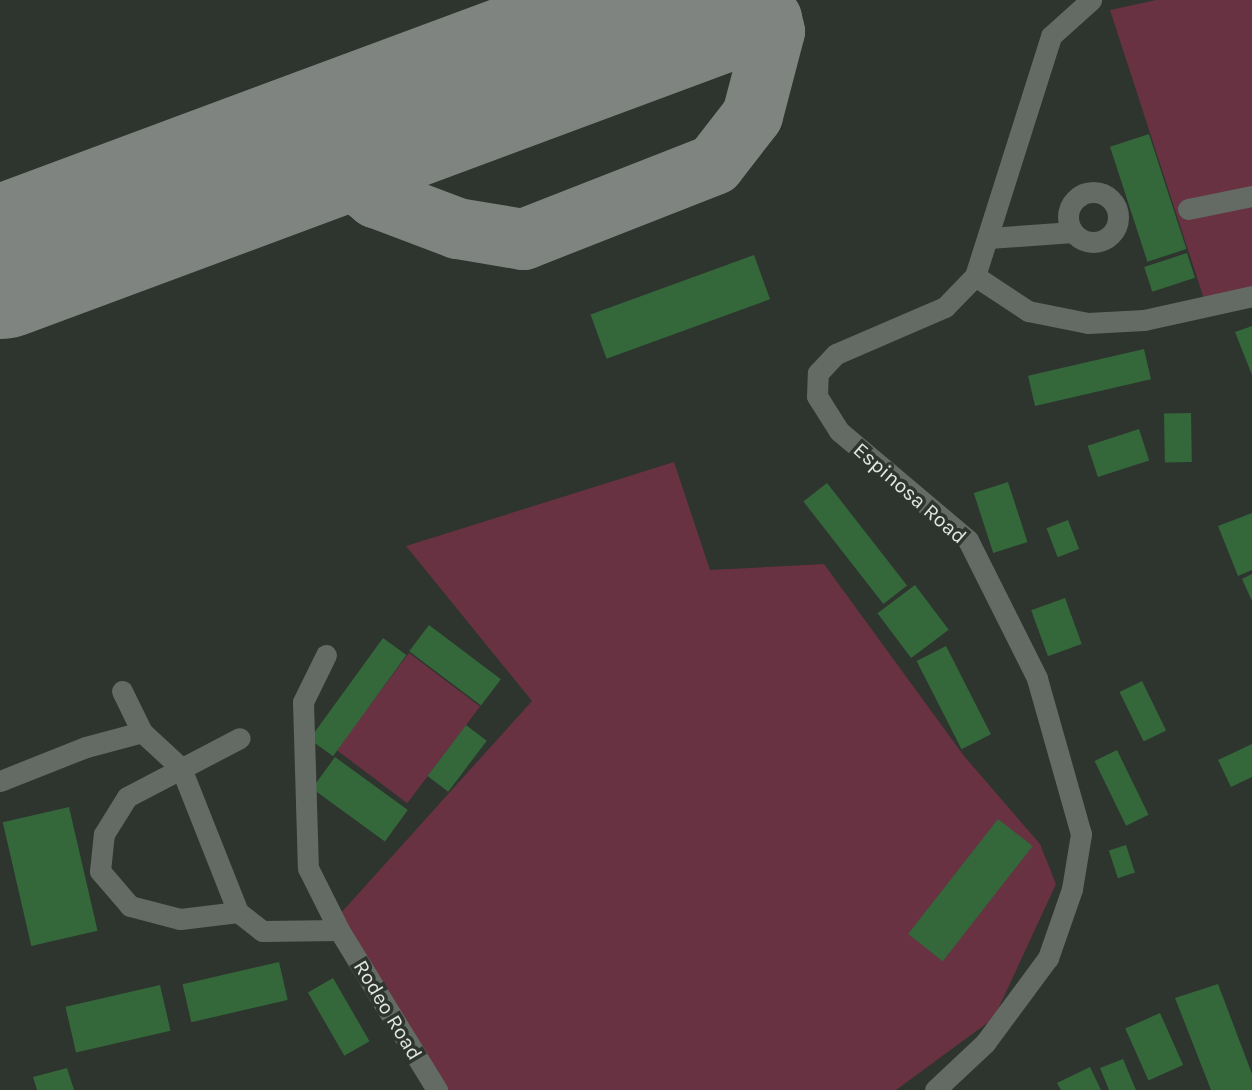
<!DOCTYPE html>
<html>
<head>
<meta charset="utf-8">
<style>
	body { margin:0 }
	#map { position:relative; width:1252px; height:1090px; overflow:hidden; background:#2e342e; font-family:Karla,sans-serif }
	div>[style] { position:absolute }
	.green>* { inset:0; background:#683243; transform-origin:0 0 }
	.taxiway>* { height:61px; margin:-30.5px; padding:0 30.5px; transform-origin:30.5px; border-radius:30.5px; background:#808480 }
	.runway>* { height:152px; margin:-76px; padding:0 76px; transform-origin:76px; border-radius:76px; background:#808480 }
	.building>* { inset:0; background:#34673a; transform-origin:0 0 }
	.minor>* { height:21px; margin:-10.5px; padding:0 10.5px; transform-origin:10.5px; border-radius:10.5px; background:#646b65 }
	.minor>.ring { margin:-10.5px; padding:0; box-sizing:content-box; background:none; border:21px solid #646b65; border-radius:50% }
	span { translate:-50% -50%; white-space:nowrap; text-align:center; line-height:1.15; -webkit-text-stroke:7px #2e342e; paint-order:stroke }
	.street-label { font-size:21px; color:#e3e6e3 }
</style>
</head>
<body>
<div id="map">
	<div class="green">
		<i style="clip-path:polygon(1156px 0,1252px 0,1252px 287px,1204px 299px,1110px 10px)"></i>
		<i style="clip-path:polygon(674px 462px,710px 570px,824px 564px,964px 756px,1040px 844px,1056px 884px,994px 1018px,896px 1090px,448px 1090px,340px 914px,532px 701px,406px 546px)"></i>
		<i style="left:409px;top:653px;width:89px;height:121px;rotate:37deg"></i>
	</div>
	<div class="taxiway">
		<i style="left:306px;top:149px;width:20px;rotate:20deg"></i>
		<i style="left:325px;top:156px;width:65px;rotate:39.4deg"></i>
		<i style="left:375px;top:197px;width:88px;rotate:20.7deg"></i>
		<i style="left:457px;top:228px;width:67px;rotate:9.5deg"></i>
		<i style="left:523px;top:239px;width:205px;rotate:-21.4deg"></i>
		<i style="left:714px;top:164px;width:62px;rotate:-52.2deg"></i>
		<i style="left:752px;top:115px;width:87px;rotate:-75.3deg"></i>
		<i style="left:774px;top:31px;width:13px;rotate:-103deg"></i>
		<i style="left:771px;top:18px;width:29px;rotate:-142deg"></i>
		<i style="left:375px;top:197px;width:33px;rotate:-106deg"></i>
		<i style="left:366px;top:165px;width:45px;rotate:-73.2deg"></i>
	</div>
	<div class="runway">
		<i style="left:0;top:263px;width:755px;rotate:-20.38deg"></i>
	</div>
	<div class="building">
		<i style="left:1149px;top:134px;width:121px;height:41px;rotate:72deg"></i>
		<i style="left:1187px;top:253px;width:26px;height:45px;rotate:72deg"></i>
		<i style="left:754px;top:255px;width:47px;height:174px;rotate:70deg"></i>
		<i style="clip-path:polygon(1252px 326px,1252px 375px,1235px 332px)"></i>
		<i style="left:1144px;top:349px;width:31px;height:119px;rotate:77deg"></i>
		<i style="left:1191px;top:413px;width:49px;height:27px;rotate:89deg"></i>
		<i style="left:1139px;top:429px;width:33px;height:54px;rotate:72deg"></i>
		<i style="left:1008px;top:482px;width:63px;height:36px;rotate:72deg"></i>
		<i style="left:827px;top:483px;width:130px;height:30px;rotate:52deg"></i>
		<i style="clip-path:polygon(1252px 513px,1252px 570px,1238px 576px,1218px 526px)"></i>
		<i style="left:1068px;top:520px;width:31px;height:23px;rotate:69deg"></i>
		<i style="clip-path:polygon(1252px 574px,1252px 601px,1242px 579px)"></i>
		<i style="left:915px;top:585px;width:56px;height:47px;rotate:53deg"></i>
		<i style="left:1065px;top:598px;width:49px;height:36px;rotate:70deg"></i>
		<i style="left:429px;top:625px;width:90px;height:33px;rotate:37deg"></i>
		<i style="left:383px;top:638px;width:29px;height:125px;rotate:36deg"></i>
		<i style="left:946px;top:646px;width:99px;height:33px;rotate:63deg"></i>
		<i style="left:1142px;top:681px;width:55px;height:25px;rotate:64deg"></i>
		<i style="left:466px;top:725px;width:26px;height:64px;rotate:37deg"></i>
		<i style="clip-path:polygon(1252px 744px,1252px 777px,1231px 787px,1218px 760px)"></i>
		<i style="left:1117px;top:750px;width:72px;height:25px;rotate:64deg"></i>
		<i style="left:335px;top:757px;width:90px;height:39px;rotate:36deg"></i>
		<i style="left:69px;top:807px;width:127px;height:68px;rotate:77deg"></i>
		<i style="left:998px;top:819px;width:44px;height:146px;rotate:38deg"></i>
		<i style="left:1126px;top:845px;width:29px;height:18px;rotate:72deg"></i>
		<i style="left:279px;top:962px;width:39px;height:99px;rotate:77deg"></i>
		<i style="left:333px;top:978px;width:73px;height:29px;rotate:60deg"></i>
		<i style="clip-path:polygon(1218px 984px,1252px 1074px,1252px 1090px,1211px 1090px,1175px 998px)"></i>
		<i style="left:160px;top:985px;width:47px;height:97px;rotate:77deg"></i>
		<i style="left:1160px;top:1013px;width:57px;height:38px;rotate:66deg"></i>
		<i style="clip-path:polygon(1123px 1059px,1136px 1090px,1109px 1090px,1100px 1068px)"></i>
		<i style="clip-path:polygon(1090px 1067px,1101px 1090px,1061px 1090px,1057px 1083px)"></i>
		<i style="clip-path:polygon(67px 1068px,74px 1090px,37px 1090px,33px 1077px)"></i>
	</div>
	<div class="minor">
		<i class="ring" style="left:1068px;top:192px;width:29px;height:29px"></i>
		<i style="left:1188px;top:209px;width:65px;rotate:-11.5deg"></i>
		<i style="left:989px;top:238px;width:84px;rotate:-4.1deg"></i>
		<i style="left:975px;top:276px;width:64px;rotate:33.4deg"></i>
		<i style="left:1028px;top:311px;width:61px;rotate:11.3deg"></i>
		<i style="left:1088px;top:323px;width:56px;rotate:-3.1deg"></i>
		<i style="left:1144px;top:320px;width:111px;rotate:-12.5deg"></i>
		<i style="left:326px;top:655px;width:52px;rotate:116.1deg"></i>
		<i style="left:303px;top:702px;width:166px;rotate:88.3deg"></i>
		<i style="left:308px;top:868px;width:69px;rotate:63.4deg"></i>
		<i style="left:339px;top:930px;width:188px;rotate:58.5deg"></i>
		<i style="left:122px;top:691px;width:46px;rotate:64deg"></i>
		<i style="left:142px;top:732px;width:53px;rotate:42.7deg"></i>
		<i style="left:181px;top:768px;width:155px;rotate:68.4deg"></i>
		<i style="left:238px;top:912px;width:31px;rotate:38deg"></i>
		<i style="left:262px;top:931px;width:77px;rotate:-0.7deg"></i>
		<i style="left:0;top:781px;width:92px;rotate:-21.6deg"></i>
		<i style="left:86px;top:747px;width:58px;rotate:-15deg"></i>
		<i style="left:238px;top:912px;width:58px;rotate:173.1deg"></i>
		<i style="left:180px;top:919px;width:52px;rotate:-165.4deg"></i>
		<i style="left:130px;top:906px;width:46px;rotate:-130.6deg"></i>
		<i style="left:100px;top:871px;width:37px;rotate:-84deg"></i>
		<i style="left:104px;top:834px;width:44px;rotate:-58.1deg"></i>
		<i style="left:127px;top:797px;width:127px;rotate:-27.6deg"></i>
		<i style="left:935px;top:1090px;width:69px;rotate:-43.2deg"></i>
		<i style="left:985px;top:1043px;width:106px;rotate:-53.5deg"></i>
		<i style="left:1048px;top:958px;width:73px;rotate:-70.8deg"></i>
		<i style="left:1072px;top:889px;width:56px;rotate:-80.7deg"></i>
		<i style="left:1081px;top:834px;width:162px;rotate:-105.8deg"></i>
		<i style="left:1037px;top:678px;width:154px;rotate:-116.6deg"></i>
		<i style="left:968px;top:540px;width:169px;rotate:-139.8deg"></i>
		<i style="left:839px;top:431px;width:41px;rotate:-122.2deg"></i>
		<i style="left:817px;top:396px;width:23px;rotate:-88deg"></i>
		<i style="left:818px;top:373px;width:26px;rotate:-47deg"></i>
		<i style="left:836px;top:354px;width:119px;rotate:-23.3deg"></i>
		<i style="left:945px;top:307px;width:43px;rotate:-45.9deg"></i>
		<i style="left:975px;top:276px;width:252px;rotate:-72.4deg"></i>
		<i style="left:1051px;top:36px;width:54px;rotate:-42deg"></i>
	</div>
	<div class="street-label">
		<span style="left:910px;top:493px;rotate:41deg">Espinosa Road</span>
		<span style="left:388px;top:1010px;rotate:59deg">Rodeo Road</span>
	</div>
</div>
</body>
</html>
